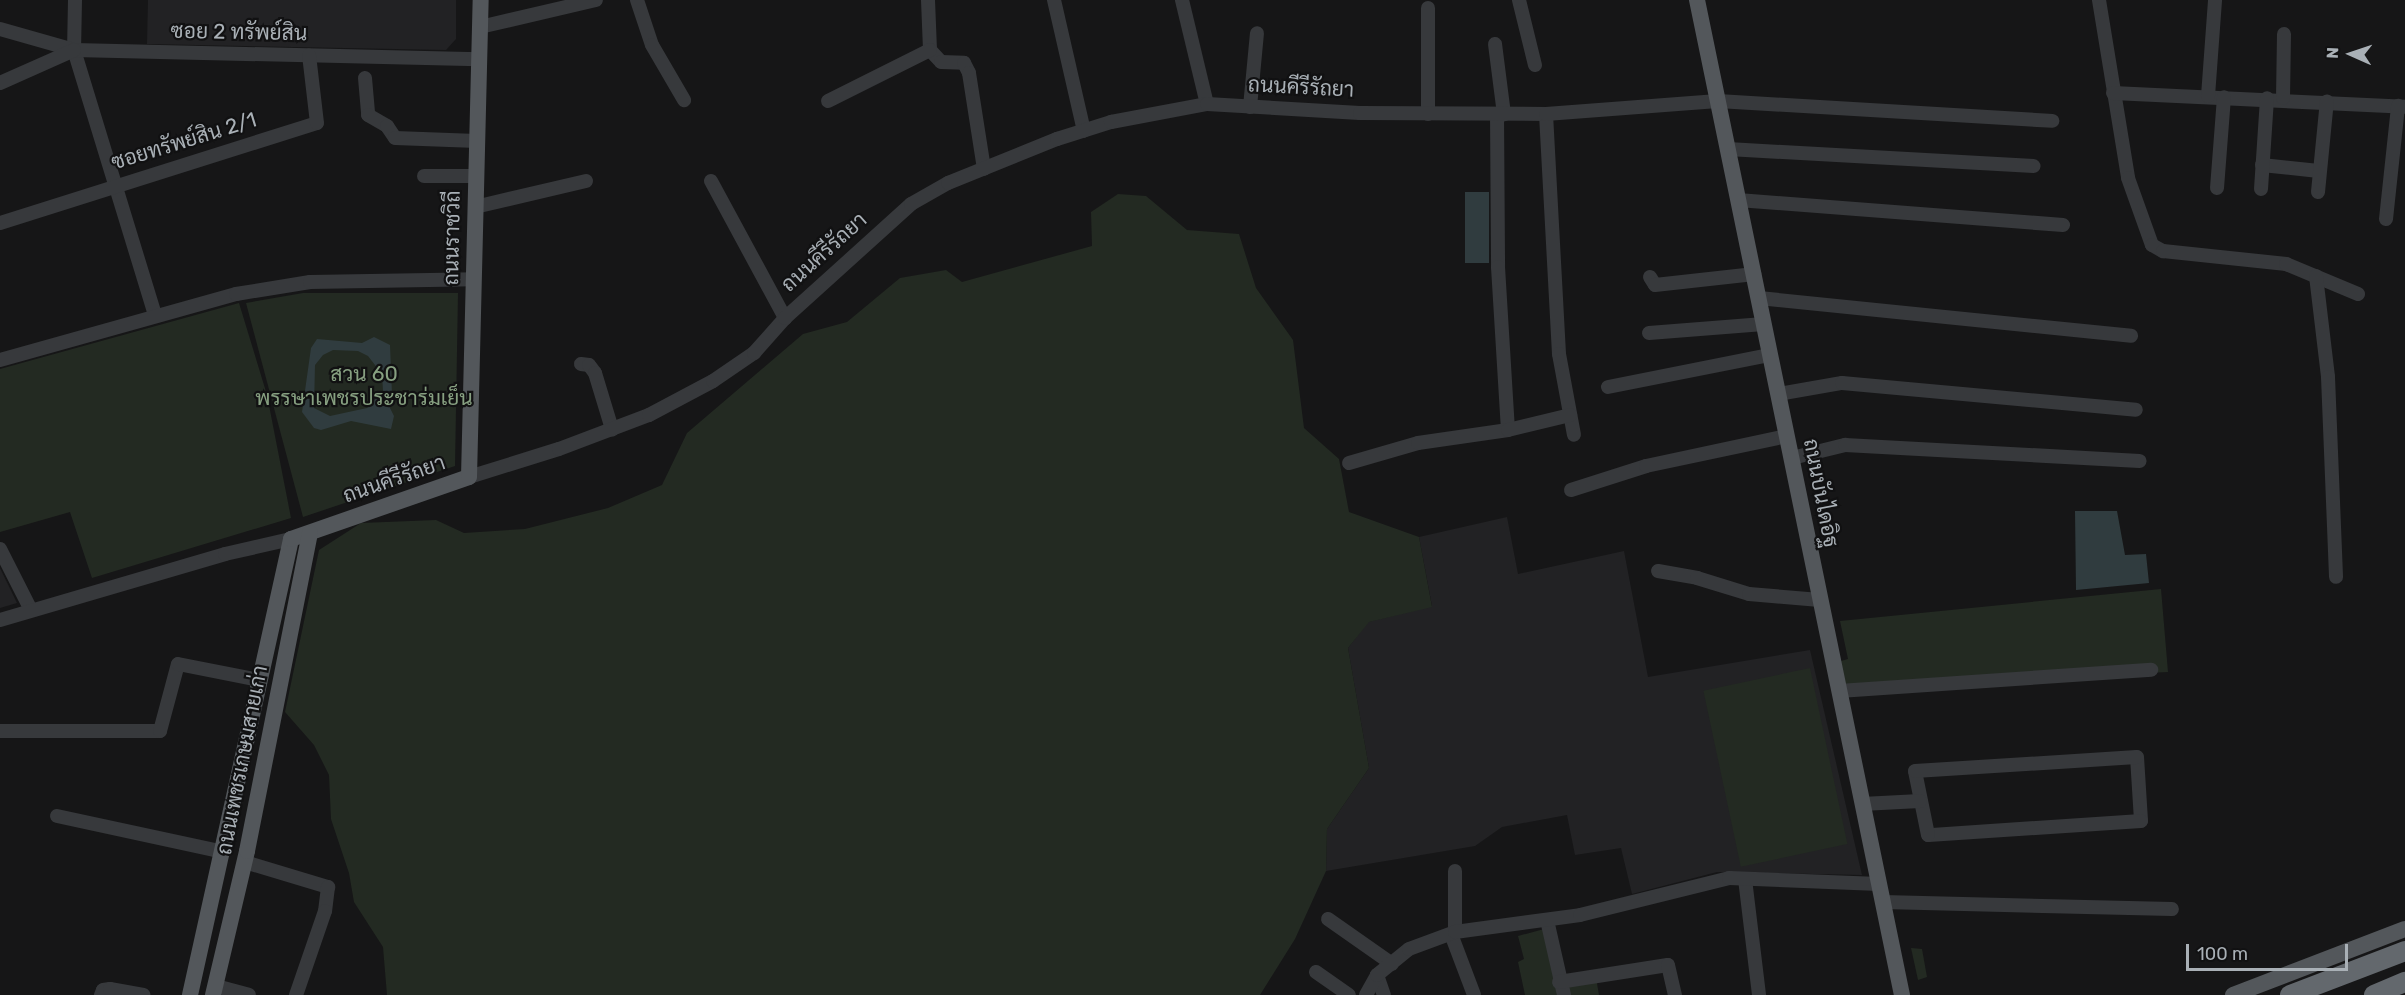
<!DOCTYPE html>
<html>
<head>
<meta charset="utf-8">
<style>
	body { margin:0 }
	#map { position:relative; width:2405px; height:995px; overflow:hidden; background:#161617; font-family:Rubik,Sarabun,sans-serif }
	div>[style] { position:absolute }
	.built>* { inset:0; background:#222224 }
	.green>* { inset:0; background:#232a22; transform-origin:0 0 }
	.water>* { inset:0; background:#303c3f; transform-origin:0 0 }
	.minor>* { height:14px; margin:-7px; padding:0 7px; transform-origin:7px; border-radius:7px; background:#37393c }
	.major>* { height:16px; margin:-8px; padding:0 8px; transform-origin:8px; border-radius:8px; background:#53575b }
	.highway>* { height:20px; margin:-10px; padding:0 10px; transform-origin:10px; border-radius:10px; background:#63686d }
	span { translate:-50% -50%; white-space:nowrap; text-align:center; line-height:1.15; -webkit-text-stroke:4.5px #111112; paint-order:stroke }
	.street-label { font-size:21px; color:#a9b0b6 }
	.park-label { font-size:21px; color:#87a081 }
	.north { position:absolute; left:2321px; top:24px; width:60px; height:60px; -webkit-text-stroke:4px #111112; paint-order:stroke; rotate:273deg; font-size:16px; font-weight:700; line-height:24px; text-align:center; color:#a9b0b6 }
	.north::after { content:''; display:block; margin:auto; width:21px; height:27px; background:#a9b0b6; clip-path:polygon(50% 0,100% 100%,50% 72%,0 100%) }
	.scale { position:absolute; left:2186px; top:944px; width:162px; height:27px; box-sizing:border-box; border:3px solid #a9b0b6; border-top:0; padding-left:8px; font-size:18px; line-height:21px; white-space:nowrap; color:#a9b0b6; -webkit-text-stroke:4px #111112; paint-order:stroke }
</style>
</head>
<body>
<div id="map">
	<div class="built">
		<i style="clip-path:polygon(148px 0,456px 0,456px 39px,446px 50px,147px 44px)"></i>
		<i style="clip-path:polygon(1507px 517px,1518px 574px,1624px 551px,1648px 677px,1810px 650px,1862px 875px,1717px 872px,1632px 894px,1621px 848px,1575px 855px,1567px 815px,1502px 827px,1475px 846px,1326px 871px,1327px 829px,1369px 768px,1348px 648px,1368px 622px,1432px 606px,1419px 537px)"></i>
		<i style="clip-path:polygon(0 568px,17px 603px,0 608px)"></i>
	</div>
	<div class="green">
		<i style="clip-path:polygon(1118px 194px,1146px 196px,1187px 230px,1239px 234px,1256px 288px,1293px 340px,1304px 428px,1339px 459px,1349px 512px,1419px 537px,1432px 607px,1369px 622px,1348px 648px,1369px 768px,1327px 829px,1326px 871px,1295px 939px,1260px 995px,387px 995px,383px 947px,354px 902px,349px 873px,331px 819px,329px 775px,314px 745px,285px 712px,319px 550px,361px 523px,436px 520px,464px 533px,525px 529px,608px 508px,662px 485px,687px 433px,803px 334px,847px 322px,900px 278px,946px 270px,962px 282px,1092px 246px,1091px 212px)"></i>
		<i style="clip-path:polygon(303px 293px,458px 293px,455px 466px,303px 517px,246px 303px)"></i>
		<i style="clip-path:polygon(239px 303px,267px 395px,291px 518px,92px 578px,70px 512px,0 532px,0 369px)"></i>
		<i style="clip-path:polygon(2161px 589px,2168px 672px,1845px 688px,1841px 661px,1848px 659px,1840px 621px)"></i>
		<i style="left:1810px;top:668px;width:180px;height:109px;rotate:78deg"></i>
		<i style="clip-path:polygon(1555px 926px,1563px 978px,1595px 972px,1599px 995px,1525px 995px,1518px 962px,1524px 959px,1518px 936px)"></i>
		<i style="clip-path:polygon(1911px 948px,1922px 949px,1927px 977px,1918px 980px)"></i>
	</div>
	<div class="water">
		<i style="left:1465px;top:192px;width:24px;height:71px"></i>
		<i style="clip-path:polygon(evenodd,374px 337px,390px 345px,392px 394px,388px 404px,394px 416px,391px 429px,351px 421px,321px 430px,314px 428px,302px 412px,311px 348px,317px 339px,362px 343px,374px 337px,333px 350px,358px 351px,368px 356px,382px 374px,383px 391px,367px 408px,330px 416px,314px 408px,315px 365px,323px 355px,333px 350px)"></i>
		<i style="clip-path:polygon(2075px 511px,2117px 511px,2125px 555px,2146px 554px,2149px 583px,2076px 590px)"></i>
	</div>
	<div class="minor">
		<i style="left:75px;top:0;width:50px;rotate:91.1deg"></i>
		<i style="left:74px;top:50px;width:277px;rotate:73deg"></i>
		<i style="left:637px;top:0;width:47px;rotate:71.6deg"></i>
		<i style="left:652px;top:45px;width:64px;rotate:59.8deg"></i>
		<i style="left:928px;top:0;width:50px;rotate:87.7deg"></i>
		<i style="left:930px;top:50px;width:16px;rotate:47deg"></i>
		<i style="left:941px;top:62px;width:23px;rotate:2deg"></i>
		<i style="left:964px;top:63px;width:11px;rotate:63deg"></i>
		<i style="left:969px;top:73px;width:97px;rotate:81.1deg"></i>
		<i style="left:1054px;top:0;width:134px;rotate:77.1deg"></i>
		<i style="left:1182px;top:0;width:107px;rotate:76.5deg"></i>
		<i style="left:1519px;top:0;width:67px;rotate:76.2deg"></i>
		<i style="left:2099px;top:0;width:180px;rotate:80.7deg"></i>
		<i style="left:2128px;top:178px;width:71px;rotate:70.3deg"></i>
		<i style="left:2152px;top:245px;width:13px;rotate:29deg"></i>
		<i style="left:2163px;top:251px;width:124px;rotate:6deg"></i>
		<i style="left:2286px;top:264px;width:78px;rotate:22.6deg"></i>
		<i style="left:1428px;top:8px;width:106px;rotate:90deg"></i>
		<i style="left:480px;top:27px;width:119px;rotate:-13.1deg"></i>
		<i style="left:0;top:29px;width:77px;rotate:15.8deg"></i>
		<i style="left:74px;top:50px;width:405px;rotate:1.3deg"></i>
		<i style="left:1495px;top:44px;width:71px;rotate:82.7deg"></i>
		<i style="left:365px;top:78px;width:37px;rotate:85deg"></i>
		<i style="left:368px;top:115px;width:22px;rotate:30deg"></i>
		<i style="left:387px;top:126px;width:14px;rotate:56deg"></i>
		<i style="left:395px;top:138px;width:82px;rotate:2.1deg"></i>
		<i style="left:0;top:83px;width:81px;rotate:-24deg"></i>
		<i style="left:2113px;top:93px;width:292px;rotate:2.7deg"></i>
		<i style="left:2208px;top:96px;width:96px;rotate:-85.8deg"></i>
		<i style="left:2283px;top:98px;width:64px;rotate:-89.1deg"></i>
		<i style="left:828px;top:101px;width:114px;rotate:-26.6deg"></i>
		<i style="left:1250px;top:107px;width:74px;rotate:-84.6deg"></i>
		<i style="left:1497px;top:114px;width:153px;rotate:89.6deg"></i>
		<i style="left:1498px;top:267px;width:163px;rotate:86.5deg"></i>
		<i style="left:1546px;top:114px;width:240px;rotate:86.9deg"></i>
		<i style="left:1559px;top:354px;width:82px;rotate:79.5deg"></i>
		<i style="left:1728px;top:149px;width:306px;rotate:3.2deg"></i>
		<i style="left:2262px;top:165px;width:57px;rotate:6deg"></i>
		<i style="left:424px;top:176px;width:52px"></i>
		<i style="left:711px;top:181px;width:156px;rotate:61.6deg"></i>
		<i style="left:2217px;top:188px;width:91px;rotate:-85.6deg"></i>
		<i style="left:2261px;top:189px;width:91px;rotate:-86.2deg"></i>
		<i style="left:2318px;top:192px;width:91px;rotate:-84.4deg"></i>
		<i style="left:1738px;top:200px;width:326px;rotate:4.4deg"></i>
		<i style="left:475px;top:207px;width:114px;rotate:-13.2deg"></i>
		<i style="left:2386px;top:219px;width:114px;rotate:-83.9deg"></i>
		<i style="left:0;top:223px;width:332px;rotate:-17.5deg"></i>
		<i style="left:317px;top:123px;width:68px;rotate:-96.7deg"></i>
		<i style="left:2316px;top:276px;width:102px;rotate:83.2deg"></i>
		<i style="left:2328px;top:377px;width:200px;rotate:87.7deg"></i>
		<i style="left:1650px;top:277px;width:9px;rotate:58deg"></i>
		<i style="left:1655px;top:285px;width:100px;rotate:-6.3deg"></i>
		<i style="left:1759px;top:298px;width:374px;rotate:5.8deg"></i>
		<i style="left:1649px;top:333px;width:115px;rotate:-4.5deg"></i>
		<i style="left:0;top:360px;width:245px;rotate:-15.6deg"></i>
		<i style="left:236px;top:294px;width:75px;rotate:-9.2deg"></i>
		<i style="left:310px;top:282px;width:164px;rotate:-1deg"></i>
		<i style="left:581px;top:364px;width:8px;rotate:7deg"></i>
		<i style="left:589px;top:365px;width:10px;rotate:53deg"></i>
		<i style="left:595px;top:373px;width:59px;rotate:73.1deg"></i>
		<i style="left:1608px;top:387px;width:165px;rotate:-11.2deg"></i>
		<i style="left:1778px;top:394px;width:65px;rotate:-9.8deg"></i>
		<i style="left:1842px;top:383px;width:295px;rotate:5.2deg"></i>
		<i style="left:1792px;top:458px;width:55px;rotate:-13.8deg"></i>
		<i style="left:1845px;top:445px;width:295px;rotate:3.1deg"></i>
		<i style="left:1349px;top:463px;width:72px;rotate:-16.2deg"></i>
		<i style="left:1418px;top:443px;width:91px;rotate:-8.2deg"></i>
		<i style="left:1508px;top:430px;width:64px;rotate:-13.6deg"></i>
		<i style="left:469px;top:477px;width:94px;rotate:-17.3deg"></i>
		<i style="left:559px;top:449px;width:96px;rotate:-20.7deg"></i>
		<i style="left:649px;top:415px;width:72px;rotate:-28deg"></i>
		<i style="left:713px;top:381px;width:50px;rotate:-34.3deg"></i>
		<i style="left:754px;top:353px;width:47px;rotate:-48.5deg"></i>
		<i style="left:785px;top:318px;width:170px;rotate:-42.1deg"></i>
		<i style="left:911px;top:204px;width:43px;rotate:-29.6deg"></i>
		<i style="left:948px;top:183px;width:118px;rotate:-22deg"></i>
		<i style="left:1057px;top:139px;width:57px;rotate:-17.5deg"></i>
		<i style="left:1111px;top:122px;width:98px;rotate:-10.6deg"></i>
		<i style="left:1207px;top:104px;width:153px;rotate:3.4deg"></i>
		<i style="left:1360px;top:113px;width:186px;rotate:0.3deg"></i>
		<i style="left:1546px;top:114px;width:172px;rotate:-4.3deg"></i>
		<i style="left:1718px;top:101px;width:335px;rotate:3.4deg"></i>
		<i style="left:1571px;top:490px;width:79px;rotate:-17.7deg"></i>
		<i style="left:1646px;top:466px;width:144px;rotate:-12deg"></i>
		<i style="left:0;top:549px;width:68px;rotate:63.1deg"></i>
		<i style="left:1658px;top:571px;width:40px;rotate:10deg"></i>
		<i style="left:1697px;top:578px;width:54px;rotate:17.1deg"></i>
		<i style="left:1749px;top:594px;width:71px;rotate:4.8deg"></i>
		<i style="left:0;top:620px;width:234px;rotate:-16.3deg"></i>
		<i style="left:225px;top:554px;width:68px;rotate:-12.8deg"></i>
		<i style="left:1839px;top:691px;width:313px;rotate:-3.9deg"></i>
		<i style="left:0;top:731px;width:160px"></i>
		<i style="left:160px;top:731px;width:69px;rotate:-75deg"></i>
		<i style="left:178px;top:664px;width:83px;rotate:11.2deg"></i>
		<i style="left:2137px;top:757px;width:64px;rotate:86.4deg"></i>
		<i style="left:2141px;top:821px;width:213px;rotate:176.2deg"></i>
		<i style="left:1928px;top:835px;width:65px;rotate:-101.5deg"></i>
		<i style="left:1915px;top:771px;width:222px;rotate:-3.6deg"></i>
		<i style="left:1862px;top:804px;width:58px;rotate:-3deg"></i>
		<i style="left:57px;top:816px;width:170px;rotate:12.2deg"></i>
		<i style="left:245px;top:862px;width:87px;rotate:16.8deg"></i>
		<i style="left:328px;top:887px;width:24px;rotate:97deg"></i>
		<i style="left:325px;top:911px;width:89px;rotate:109deg"></i>
		<i style="left:1745px;top:879px;width:117px;rotate:83.1deg"></i>
		<i style="left:1883px;top:902px;width:289px;rotate:1.4deg"></i>
		<i style="left:1328px;top:919px;width:78px;rotate:35.1deg"></i>
		<i style="left:1547px;top:920px;width:77px;rotate:77.2deg"></i>
		<i style="left:1455px;top:932px;width:61px;rotate:-90deg"></i>
		<i style="left:1451px;top:934px;width:65px;rotate:69.3deg"></i>
		<i style="left:1316px;top:972px;width:40px;rotate:34.9deg"></i>
		<i style="left:1377px;top:975px;width:21px;rotate:71deg"></i>
		<i style="left:1559px;top:982px;width:110px;rotate:-8.9deg"></i>
		<i style="left:1668px;top:965px;width:31px;rotate:77deg"></i>
		<i style="left:216px;top:986px;width:34px;rotate:15deg"></i>
		<i style="left:101px;top:995px;width:5px;rotate:-68deg"></i>
		<i style="left:103px;top:990px;width:7px;rotate:-8deg"></i>
		<i style="left:110px;top:989px;width:34px;rotate:10deg"></i>
		<i style="left:1366px;top:995px;width:23px;rotate:-61deg"></i>
		<i style="left:1377px;top:975px;width:41px;rotate:-39.1deg"></i>
		<i style="left:1409px;top:949px;width:49px;rotate:-20.3deg"></i>
		<i style="left:1455px;top:932px;width:126px;rotate:-7.7deg"></i>
		<i style="left:1580px;top:915px;width:154px;rotate:-13.9deg"></i>
		<i style="left:1729px;top:878px;width:150px;rotate:2.3deg"></i>
	</div>
	<div class="major">
		<i style="left:1697px;top:0;width:1016px;rotate:78.36deg"></i>
		<i style="left:190px;top:995px;width:467px;rotate:-77.5deg"></i>
		<i style="left:291px;top:539px;width:188px;rotate:-19.2deg"></i>
		<i style="left:469px;top:477px;width:477px;rotate:-88.6deg"></i>
		<i style="left:213px;top:995px;width:148px;rotate:-76.7deg"></i>
		<i style="left:247px;top:851px;width:324px;rotate:-78.8deg"></i>
		<i style="left:2233px;top:995px;width:184px;rotate:-21deg"></i>
	</div>
	<div class="highway">
		<i style="left:2290px;top:995px;width:123px;rotate:-20.9deg"></i>
		<i style="left:2374px;top:995px;width:34px;rotate:-23deg"></i>
	</div>
	<div class="street-label">
		<span style="left:239px;top:32px;rotate:1deg">ซอย 2 ทรัพย์สิน</span>
		<span style="left:1301px;top:87px;rotate:3deg">ถนนคีรีรัถยา</span>
		<span style="left:184px;top:141px;rotate:-17deg">ซอยทรัพย์สิน 2/1</span>
		<span style="left:452px;top:238px;rotate:-89deg">ถนนราชวิถี</span>
		<span style="left:824px;top:252px;rotate:-42deg">ถนนคีรีรัถยา</span>
		<span style="left:394px;top:479px;rotate:-19deg">ถนนคีรีรัถยา</span>
		<span style="left:1821px;top:493px;rotate:79deg">ถนนบันไดอิฐ</span>
		<span style="left:242px;top:760px;rotate:-79deg">ถนนเพชรเกษมสายเก่า</span>
	</div>
	<div class="park-label">
		<span style="left:364px;top:386px">สวน 60<br>พรรษาเพชรประชาร่มเย็น</span>
	</div>
	<div class="north">N</div>
	<div class="scale">100 m</div>
</div>
</body>
</html>
